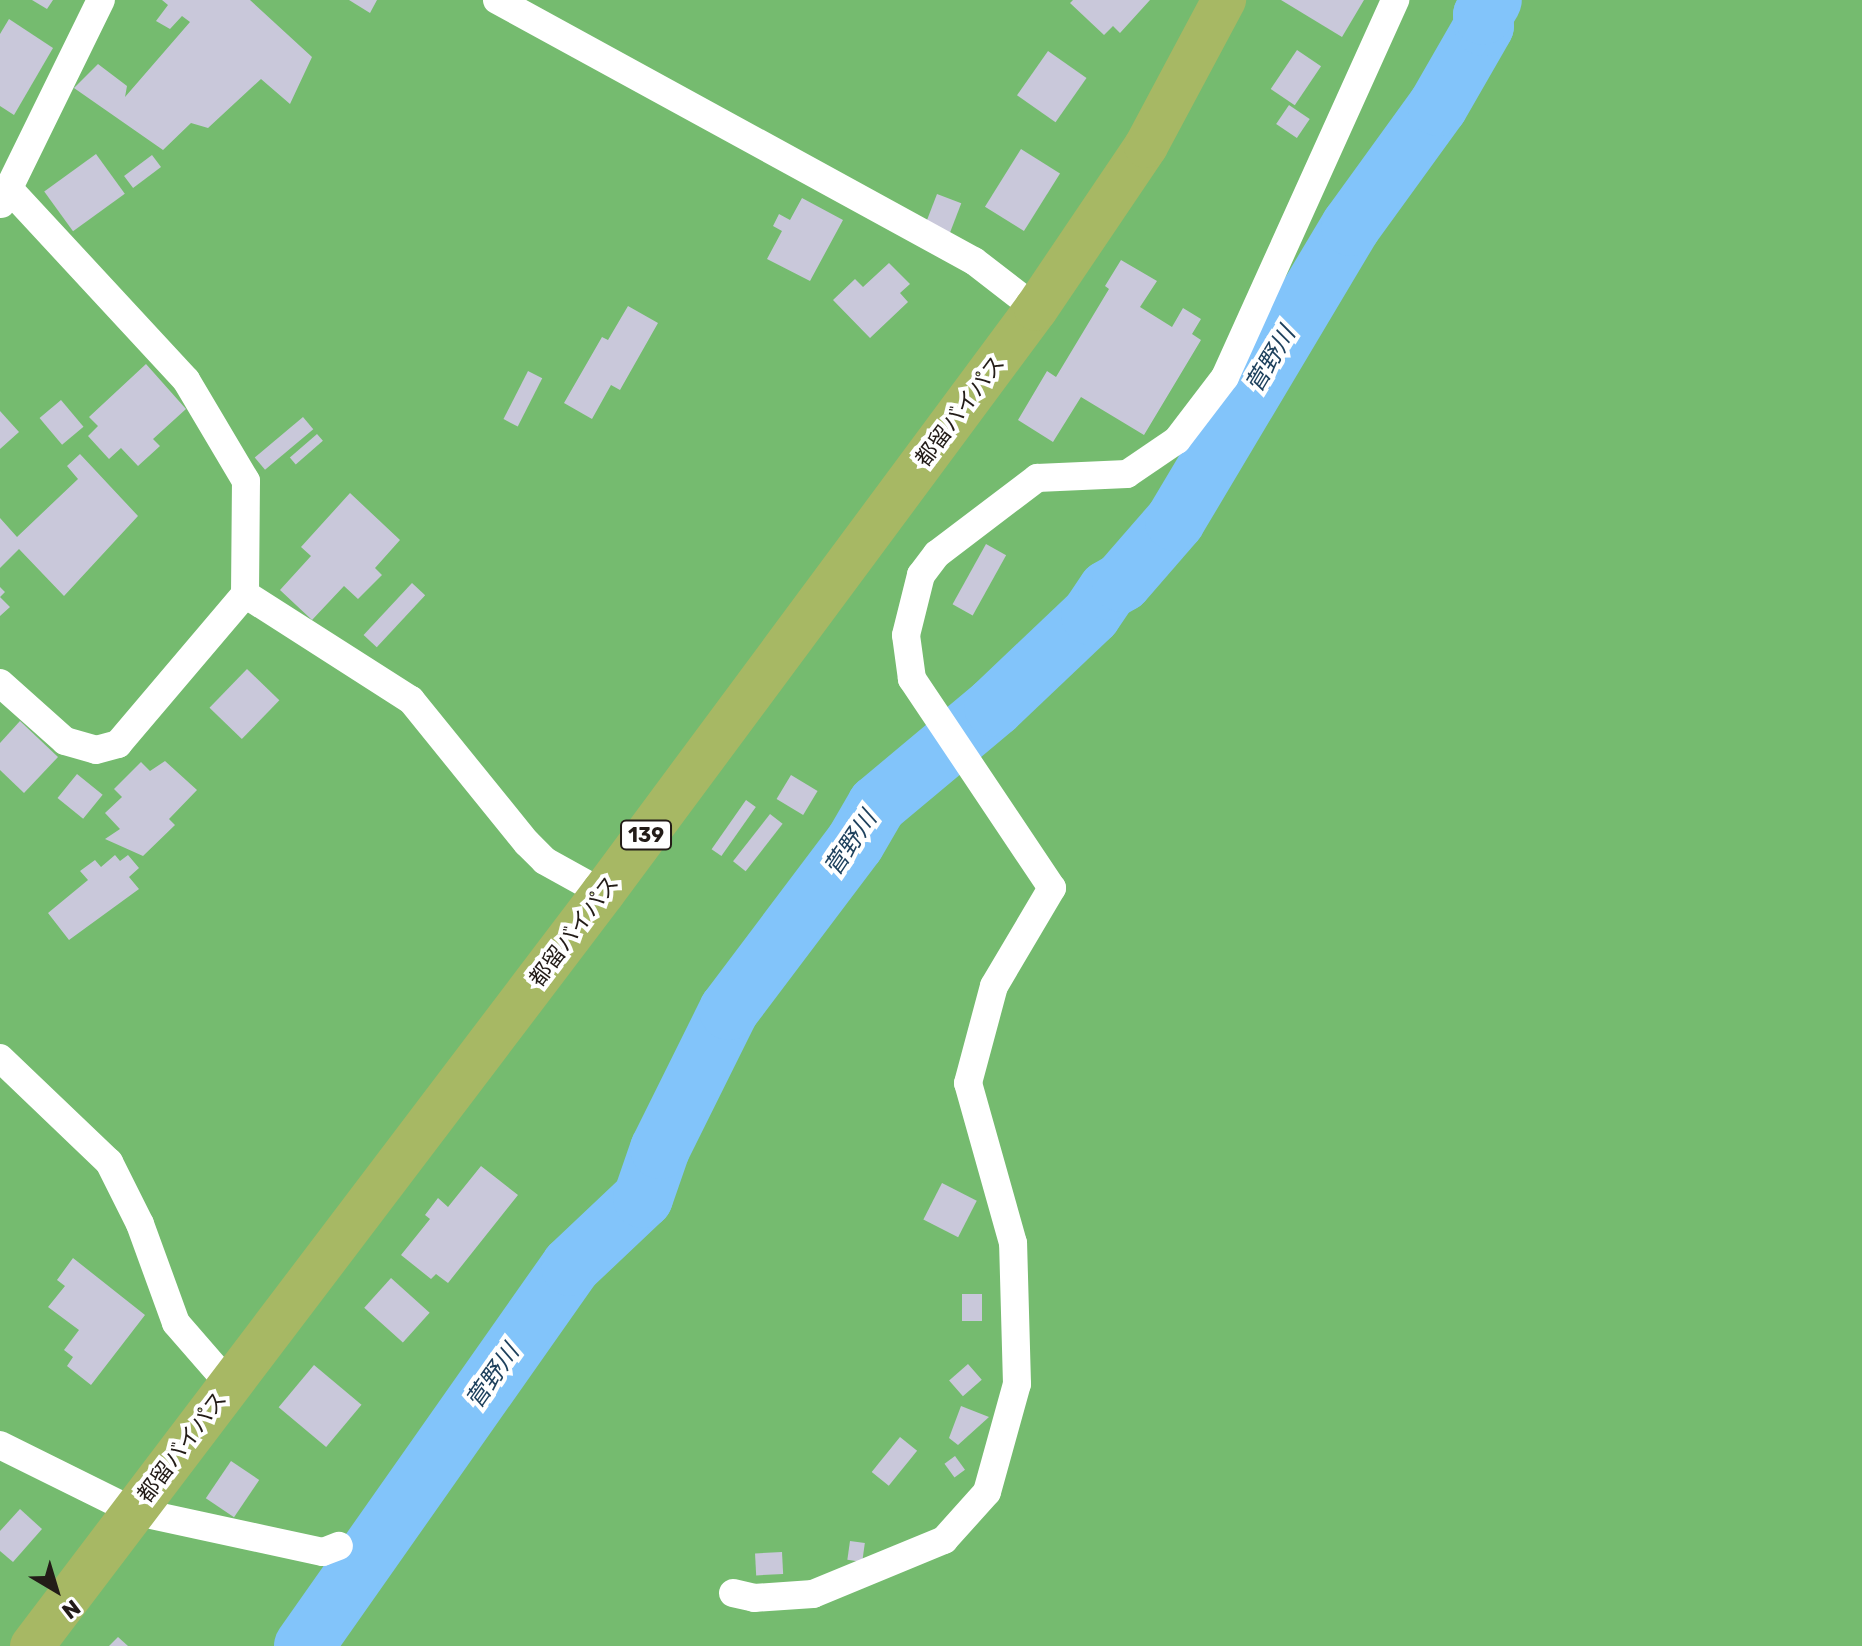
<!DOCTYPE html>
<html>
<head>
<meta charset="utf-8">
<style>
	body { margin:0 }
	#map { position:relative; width:1862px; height:1646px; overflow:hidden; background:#f0ded3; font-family:Rubik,"Noto Sans JP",sans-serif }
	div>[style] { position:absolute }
	.forest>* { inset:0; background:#75bb6f; transform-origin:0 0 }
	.river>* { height:60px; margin:-30px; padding:0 30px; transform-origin:30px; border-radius:30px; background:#82c4fa }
	.building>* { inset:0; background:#c9c8da; transform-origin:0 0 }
	.minor>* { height:28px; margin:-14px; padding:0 14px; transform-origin:14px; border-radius:14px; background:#fff }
	.trunk>* { height:44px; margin:-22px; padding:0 22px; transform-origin:22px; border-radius:22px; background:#a7b864 }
	span { translate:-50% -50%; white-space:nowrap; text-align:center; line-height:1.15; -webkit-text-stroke:8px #fff; paint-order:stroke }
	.shield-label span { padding:2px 6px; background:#fff; border:2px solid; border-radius:6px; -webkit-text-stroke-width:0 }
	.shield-label { font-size:20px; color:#231c18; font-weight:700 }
	.street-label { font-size:22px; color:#231c18 }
	.water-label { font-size:24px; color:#1e415d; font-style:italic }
	.north { position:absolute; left:16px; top:1550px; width:80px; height:80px; -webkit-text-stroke:6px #fff; paint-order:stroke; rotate:142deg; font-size:22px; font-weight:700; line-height:32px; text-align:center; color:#231c18 }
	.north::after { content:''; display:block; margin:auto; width:28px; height:36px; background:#231c18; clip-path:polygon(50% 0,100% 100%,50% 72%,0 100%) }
</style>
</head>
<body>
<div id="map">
	<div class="forest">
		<i style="left:0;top:0;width:1862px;height:1646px"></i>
	</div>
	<div class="river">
		<i style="left:304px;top:1646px;width:464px;rotate:-54.9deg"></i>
		<i style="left:571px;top:1266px;width:99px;rotate:-43.4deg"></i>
		<i style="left:643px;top:1198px;width:52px;rotate:-70.9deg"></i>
		<i style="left:660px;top:1149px;width:155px;rotate:-63.6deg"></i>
		<i style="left:729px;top:1010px;width:209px;rotate:-53deg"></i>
		<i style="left:855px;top:843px;width:44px;rotate:-59.9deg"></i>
		<i style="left:877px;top:805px;width:153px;rotate:-39.9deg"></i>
		<i style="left:994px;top:707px;width:134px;rotate:-43.5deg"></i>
		<i style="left:1091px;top:615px;width:30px;rotate:-56deg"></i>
		<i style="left:1108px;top:590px;width:16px;rotate:-30deg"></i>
		<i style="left:1122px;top:582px;width:81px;rotate:-49deg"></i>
		<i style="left:1175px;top:521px;width:344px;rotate:-59.2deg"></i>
		<i style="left:1351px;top:226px;width:148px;rotate:-54.1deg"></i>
		<i style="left:1438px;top:106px;width:92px;rotate:-60.1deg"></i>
		<i style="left:1484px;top:26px;width:11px;rotate:-95deg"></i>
		<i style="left:1483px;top:15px;width:17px;rotate:-59deg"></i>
	</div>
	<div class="building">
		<i style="clip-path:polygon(32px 0,53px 0,47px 9px)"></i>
		<i style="clip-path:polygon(162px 0,250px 0,312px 57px,290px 104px,261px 79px,208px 128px,191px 123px,163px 150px,74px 88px,98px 64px,127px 86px,125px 97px,190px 22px,182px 16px,170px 29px,156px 21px,168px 5px)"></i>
		<i style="clip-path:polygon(349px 0,377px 0,370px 13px)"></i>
		<i style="clip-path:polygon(1073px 0,1150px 0,1120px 33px,1113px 26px,1104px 35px,1070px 3px)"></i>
		<i style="clip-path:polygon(1281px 0,1364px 0,1342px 37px)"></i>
		<i style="clip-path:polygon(9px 19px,53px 48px,14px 115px,0 106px,0 34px)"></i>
		<i style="left:1297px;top:50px;width:29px;height:47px;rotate:34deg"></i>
		<i style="left:1048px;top:51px;width:47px;height:54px;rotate:35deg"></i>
		<i style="left:1289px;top:105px;width:25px;height:23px;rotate:34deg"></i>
		<i style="left:1021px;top:149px;width:46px;height:68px;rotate:32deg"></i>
		<i style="left:96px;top:154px;width:49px;height:64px;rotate:54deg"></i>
		<i style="left:152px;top:155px;width:15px;height:35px;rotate:53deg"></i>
		<i style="left:937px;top:194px;width:26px;height:34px;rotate:21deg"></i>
		<i style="clip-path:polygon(802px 198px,843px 220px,810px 281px,767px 259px,782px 231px,773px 226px,779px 214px,790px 220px)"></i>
		<i style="clip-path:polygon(1121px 260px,1157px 281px,1140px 307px,1172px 327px,1183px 308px,1201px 319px,1192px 334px,1201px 340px,1144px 435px,1081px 397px,1053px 442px,1018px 420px,1047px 371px,1056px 377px,1109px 289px,1105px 286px)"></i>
		<i style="clip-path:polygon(889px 263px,910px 284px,900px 293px,908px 302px,870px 338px,833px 300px,855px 279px,863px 287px)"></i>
		<i style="clip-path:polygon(628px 306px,658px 323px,620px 390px,611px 385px,592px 419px,564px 403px,602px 337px,608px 340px)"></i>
		<i style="clip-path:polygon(146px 364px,186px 409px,153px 439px,160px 446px,138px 466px,121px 448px,109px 459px,88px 436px,98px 426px,89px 417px)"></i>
		<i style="left:528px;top:371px;width:16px;height:54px;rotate:27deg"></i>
		<i style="left:61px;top:400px;width:35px;height:28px;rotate:50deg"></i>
		<i style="clip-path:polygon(0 411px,19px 432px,0 449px)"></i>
		<i style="left:303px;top:417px;width:16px;height:63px;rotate:50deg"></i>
		<i style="left:317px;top:434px;width:9px;height:36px;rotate:49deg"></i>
		<i style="clip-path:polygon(80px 454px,138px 516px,64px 596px,19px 549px,0 568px,0 518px,17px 537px,78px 479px,67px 466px)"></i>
		<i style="clip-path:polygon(350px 493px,400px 540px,375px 568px,382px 575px,358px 599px,344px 586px,312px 620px,280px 590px,311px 556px,301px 547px)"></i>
		<i style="left:986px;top:544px;width:23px;height:69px;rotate:29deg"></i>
		<i style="left:412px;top:583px;width:18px;height:71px;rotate:43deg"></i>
		<i style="clip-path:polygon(0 587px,5px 592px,0 597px,10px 607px,0 616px)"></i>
		<i style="left:247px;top:669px;width:45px;height:54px;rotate:44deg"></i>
		<i style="clip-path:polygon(20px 721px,58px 757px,24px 793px,0 770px,0 743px)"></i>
		<i style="clip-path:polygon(165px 761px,197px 790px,169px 819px,175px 825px,143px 856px,105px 839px,120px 829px,105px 813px,122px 797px,114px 789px,141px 762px,150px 771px)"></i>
		<i style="left:77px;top:774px;width:33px;height:31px;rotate:39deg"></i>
		<i style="left:791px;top:775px;width:31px;height:28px;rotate:31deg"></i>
		<i style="left:746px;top:800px;width:12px;height:60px;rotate:35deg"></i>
		<i style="left:770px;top:814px;width:16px;height:60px;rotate:38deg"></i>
		<i style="clip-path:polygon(115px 855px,120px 861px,128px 855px,139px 868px,129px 877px,139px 889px,69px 940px,48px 913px,88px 880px,80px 871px,95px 860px,101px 867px)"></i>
		<i style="clip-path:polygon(481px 1166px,518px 1195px,448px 1283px,436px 1274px,431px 1279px,401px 1255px,430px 1219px,425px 1215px,438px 1198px,448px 1207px)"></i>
		<i style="left:942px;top:1183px;width:39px;height:41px;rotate:27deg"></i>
		<i style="clip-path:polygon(73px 1258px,145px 1315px,91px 1385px,67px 1366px,73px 1357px,64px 1350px,79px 1330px,48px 1307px,65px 1286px,57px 1280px)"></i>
		<i style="left:391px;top:1278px;width:52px;height:40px;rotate:42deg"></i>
		<i style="left:962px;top:1294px;width:20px;height:27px"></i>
		<i style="left:968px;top:1364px;width:21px;height:25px;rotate:49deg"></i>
		<i style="left:314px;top:1365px;width:62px;height:55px;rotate:40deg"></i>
		<i style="clip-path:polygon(961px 1406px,989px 1417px,958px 1445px,949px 1438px)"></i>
		<i style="left:900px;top:1437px;width:22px;height:45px;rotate:39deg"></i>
		<i style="left:955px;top:1456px;width:17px;height:13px;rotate:54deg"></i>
		<i style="left:231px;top:1461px;width:34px;height:45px;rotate:34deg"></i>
		<i style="clip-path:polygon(20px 1509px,42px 1529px,13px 1562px,0 1551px,0 1531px)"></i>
		<i style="left:850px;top:1541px;width:15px;height:19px;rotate:8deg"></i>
		<i style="left:782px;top:1552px;width:22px;height:27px;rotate:87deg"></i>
		<i style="clip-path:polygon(118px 1637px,128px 1646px,109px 1646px)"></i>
	</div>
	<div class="minor">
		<i style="left:497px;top:0;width:544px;rotate:28.69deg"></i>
		<i style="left:974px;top:261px;width:78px;rotate:37.7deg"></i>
		<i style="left:1px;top:204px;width:227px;rotate:-63.9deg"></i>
		<i style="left:245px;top:594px;width:197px;rotate:32.6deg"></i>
		<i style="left:411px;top:700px;width:184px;rotate:51deg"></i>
		<i style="left:527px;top:843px;width:25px;rotate:45deg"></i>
		<i style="left:545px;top:861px;width:66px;rotate:28.9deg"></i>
		<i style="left:0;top:683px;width:87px;rotate:41.7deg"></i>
		<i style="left:65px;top:741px;width:32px;rotate:16deg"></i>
		<i style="left:96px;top:750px;width:23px;rotate:-15deg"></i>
		<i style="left:118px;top:744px;width:197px;rotate:-49.7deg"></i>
		<i style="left:245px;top:594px;width:113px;rotate:-89.5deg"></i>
		<i style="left:246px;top:481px;width:117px;rotate:-120.7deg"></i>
		<i style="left:186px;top:380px;width:259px;rotate:-132.8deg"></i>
		<i style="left:0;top:1058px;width:151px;rotate:43.7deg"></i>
		<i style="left:109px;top:1162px;width:69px;rotate:63.4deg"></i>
		<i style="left:140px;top:1224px;width:105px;rotate:70deg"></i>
		<i style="left:176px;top:1323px;width:81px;rotate:49deg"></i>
		<i style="left:0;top:1445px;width:148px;rotate:26.4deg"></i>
		<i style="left:133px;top:1511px;width:194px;rotate:12.2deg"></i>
		<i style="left:323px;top:1552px;width:17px;rotate:-21deg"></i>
		<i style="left:733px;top:1593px;width:22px;rotate:13deg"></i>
		<i style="left:754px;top:1598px;width:59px;rotate:-3.9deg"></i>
		<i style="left:813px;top:1594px;width:142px;rotate:-22.4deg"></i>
		<i style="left:944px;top:1540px;width:64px;rotate:-48.1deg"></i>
		<i style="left:987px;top:1492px;width:112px;rotate:-74.5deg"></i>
		<i style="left:1017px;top:1384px;width:141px;rotate:-91.6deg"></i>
		<i style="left:1013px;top:1243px;width:166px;rotate:-105.7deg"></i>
		<i style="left:968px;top:1083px;width:100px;rotate:-75deg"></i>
		<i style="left:994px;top:986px;width:114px;rotate:-59.4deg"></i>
		<i style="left:1052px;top:888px;width:252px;rotate:-123.8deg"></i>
		<i style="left:912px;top:679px;width:44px;rotate:-97.8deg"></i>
		<i style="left:906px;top:635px;width:62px;rotate:-76deg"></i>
		<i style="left:921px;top:575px;width:26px;rotate:-53deg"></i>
		<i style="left:937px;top:554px;width:126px;rotate:-37.2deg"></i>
		<i style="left:1037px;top:478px;width:90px;rotate:-2.5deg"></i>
		<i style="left:1127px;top:474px;width:60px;rotate:-34.2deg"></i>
		<i style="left:1177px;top:440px;width:79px;rotate:-52.7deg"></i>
		<i style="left:1225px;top:377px;width:414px;rotate:-65.7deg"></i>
	</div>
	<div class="trunk">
		<i style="left:32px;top:1646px;width:945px;rotate:-52.83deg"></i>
		<i style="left:603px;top:893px;width:727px;rotate:-53.45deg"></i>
		<i style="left:1036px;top:309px;width:197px;rotate:-56deg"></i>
		<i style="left:1146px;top:146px;width:166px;rotate:-61.9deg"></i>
	</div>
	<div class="shield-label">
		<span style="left:646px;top:835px">139</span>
	</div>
	<div class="street-label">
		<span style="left:960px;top:411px;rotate:-53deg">都留バイパス</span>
		<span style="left:574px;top:931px;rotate:-53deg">都留バイパス</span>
		<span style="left:182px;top:1447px;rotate:-53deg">都留バイパス</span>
	</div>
	<div class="water-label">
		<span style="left:1271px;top:360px;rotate:-59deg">菅野川</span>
		<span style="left:851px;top:844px;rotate:-56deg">菅野川</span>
		<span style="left:493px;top:1377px;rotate:-55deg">菅野川</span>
	</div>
	<div class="north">N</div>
</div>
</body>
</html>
